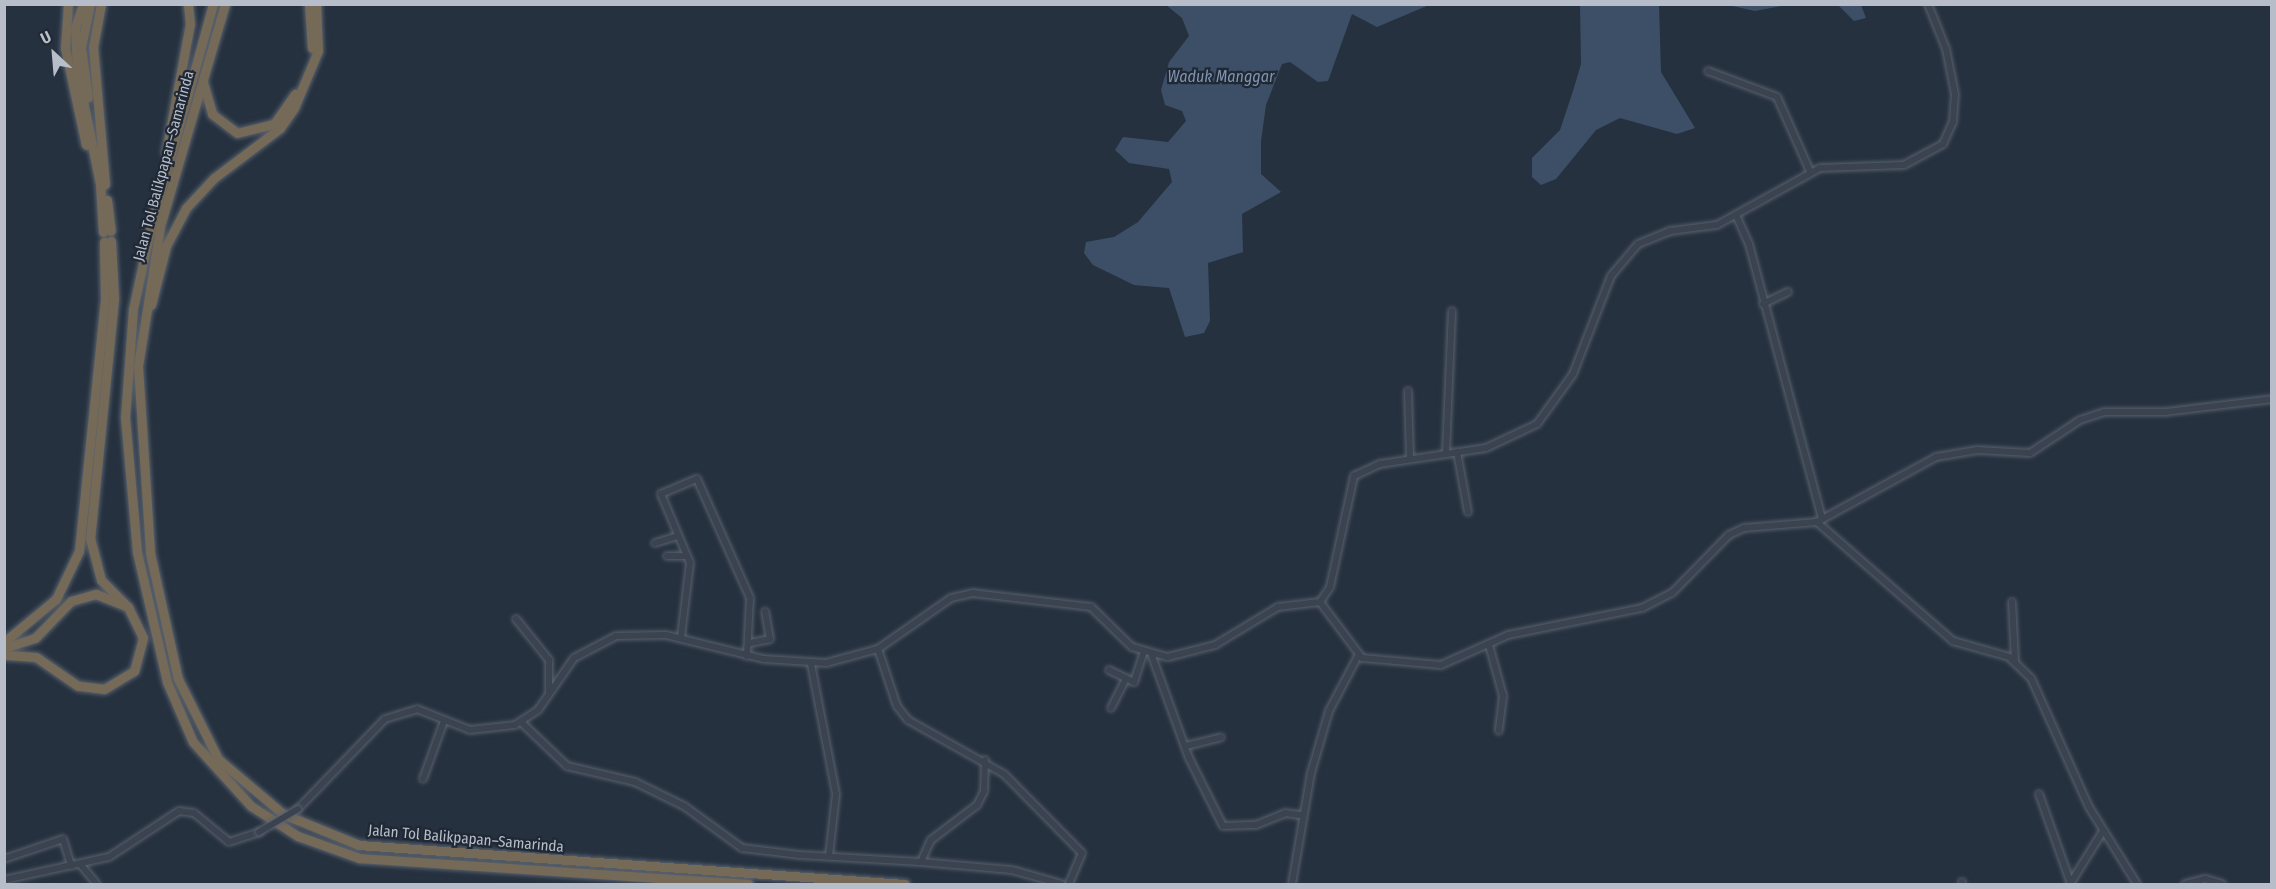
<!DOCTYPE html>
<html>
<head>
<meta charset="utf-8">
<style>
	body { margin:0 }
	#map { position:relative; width:2276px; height:889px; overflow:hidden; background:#26313f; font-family:"Fira Sans Condensed",sans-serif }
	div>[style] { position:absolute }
	.water>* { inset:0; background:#3d4f67 }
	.roads { filter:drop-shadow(0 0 2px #58616d) drop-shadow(0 0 2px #58616d) }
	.minor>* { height:6px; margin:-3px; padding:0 3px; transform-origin:3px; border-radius:3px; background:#3a434f }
	.highway>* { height:9px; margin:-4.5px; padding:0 4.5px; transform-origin:4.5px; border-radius:4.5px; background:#756958 }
	.bridges { filter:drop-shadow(0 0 2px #58616d) drop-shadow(0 0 2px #58616d) }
	.minor-bridge>* { height:6px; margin:-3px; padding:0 3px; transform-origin:3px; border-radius:3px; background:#3a434f }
	span { translate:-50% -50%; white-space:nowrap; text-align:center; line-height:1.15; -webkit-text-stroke:4.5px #1f2834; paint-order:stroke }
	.street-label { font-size:15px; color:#b7beca }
	.water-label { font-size:16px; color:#8095b0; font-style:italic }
	.frame { position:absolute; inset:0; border:6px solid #b7beca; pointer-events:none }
	.north { position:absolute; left:24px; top:24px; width:60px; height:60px; -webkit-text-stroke:4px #1f2834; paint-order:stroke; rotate:334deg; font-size:16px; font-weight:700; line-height:24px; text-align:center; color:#b7beca }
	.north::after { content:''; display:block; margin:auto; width:21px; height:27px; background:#b7beca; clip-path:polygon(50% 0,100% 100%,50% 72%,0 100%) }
</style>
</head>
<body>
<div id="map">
	<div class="water">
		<i style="clip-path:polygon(1166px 5px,1429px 5px,1377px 27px,1352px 14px,1328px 81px,1318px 82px,1290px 62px,1282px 64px,1266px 105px,1261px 141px,1261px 174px,1281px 192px,1242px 214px,1243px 252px,1208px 263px,1210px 321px,1204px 333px,1185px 337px,1169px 288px,1134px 285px,1093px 265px,1084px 253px,1086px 242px,1114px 237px,1138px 222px,1172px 182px,1169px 169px,1129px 163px,1115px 150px,1123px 137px,1168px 142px,1186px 121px,1182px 111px,1165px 105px,1161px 90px,1169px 62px,1189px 36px,1182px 18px)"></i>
		<i style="clip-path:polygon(1580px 5px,1659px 5px,1661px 72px,1695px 128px,1677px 134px,1620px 118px,1596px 130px,1556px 179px,1541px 185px,1532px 177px,1532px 158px,1560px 130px,1573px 91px,1581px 64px)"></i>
		<i style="clip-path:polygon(1728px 5px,1786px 5px,1755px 11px)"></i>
		<i style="clip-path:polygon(1838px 5px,1861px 5px,1866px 18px,1854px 21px)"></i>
	</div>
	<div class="roads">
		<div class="minor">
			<i style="left:1708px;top:71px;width:74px;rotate:20.6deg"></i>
			<i style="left:1777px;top:97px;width:81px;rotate:66deg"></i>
			<i style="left:1736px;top:215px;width:32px;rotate:66deg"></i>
			<i style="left:1749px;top:244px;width:284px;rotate:75.1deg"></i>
			<i style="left:1763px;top:304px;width:28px;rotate:-26deg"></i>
			<i style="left:1408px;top:391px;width:68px;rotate:88.3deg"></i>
			<i style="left:1457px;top:452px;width:61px;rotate:79.6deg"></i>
			<i style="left:1446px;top:453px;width:142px;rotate:-87.6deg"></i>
			<i style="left:1817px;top:522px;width:181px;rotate:41.2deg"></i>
			<i style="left:1953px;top:641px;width:58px;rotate:15.9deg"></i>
			<i style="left:2009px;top:657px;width:30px;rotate:44deg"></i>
			<i style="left:2031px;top:678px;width:141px;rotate:65.8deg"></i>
			<i style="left:2089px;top:807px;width:91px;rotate:58.1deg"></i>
			<i style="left:655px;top:543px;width:24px;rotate:-17deg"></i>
			<i style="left:667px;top:556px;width:20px"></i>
			<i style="left:1320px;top:602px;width:70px;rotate:53.1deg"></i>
			<i style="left:1362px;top:658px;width:79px;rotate:5.1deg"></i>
			<i style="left:1441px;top:665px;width:73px;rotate:-24.1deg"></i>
			<i style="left:1508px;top:635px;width:137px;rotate:-11.4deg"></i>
			<i style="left:1642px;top:608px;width:34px;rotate:-27deg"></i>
			<i style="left:1672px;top:593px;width:81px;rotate:-45.5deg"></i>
			<i style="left:1729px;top:535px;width:17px;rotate:-25deg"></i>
			<i style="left:1744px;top:528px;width:73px;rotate:-4.7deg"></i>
			<i style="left:1817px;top:522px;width:136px;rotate:-28.6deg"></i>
			<i style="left:1936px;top:457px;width:42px;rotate:-9.7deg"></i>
			<i style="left:1977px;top:450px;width:53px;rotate:3.2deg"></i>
			<i style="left:2030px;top:453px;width:60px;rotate:-33.4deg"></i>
			<i style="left:2080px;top:420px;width:26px;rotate:-18deg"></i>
			<i style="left:2105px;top:412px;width:60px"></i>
			<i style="left:2165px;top:412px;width:108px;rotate:-6.9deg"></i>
			<i style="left:1320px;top:602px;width:18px;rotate:-56deg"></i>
			<i style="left:1330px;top:587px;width:114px;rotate:-77.8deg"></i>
			<i style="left:1354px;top:476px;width:29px;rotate:-25deg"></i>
			<i style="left:1380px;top:464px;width:107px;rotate:-8.6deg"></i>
			<i style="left:1486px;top:448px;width:56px;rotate:-25.2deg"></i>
			<i style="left:1537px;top:424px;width:62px;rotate:-54.2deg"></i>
			<i style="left:1573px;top:374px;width:105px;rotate:-68.8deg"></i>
			<i style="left:1611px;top:276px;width:42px;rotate:-49.8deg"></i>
			<i style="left:1638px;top:244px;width:35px;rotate:-22deg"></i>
			<i style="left:1670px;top:231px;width:47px;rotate:-7.3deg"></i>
			<i style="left:1717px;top:225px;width:118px;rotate:-29deg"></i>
			<i style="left:1820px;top:168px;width:84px;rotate:-2deg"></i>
			<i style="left:1904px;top:165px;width:44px;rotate:-28.3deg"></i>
			<i style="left:1943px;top:144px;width:24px;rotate:-66deg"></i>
			<i style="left:1953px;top:122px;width:28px;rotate:-86deg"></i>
			<i style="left:1955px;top:94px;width:46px;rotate:-101.3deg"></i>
			<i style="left:1946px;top:49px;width:48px;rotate:-111.8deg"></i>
			<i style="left:2012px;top:602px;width:59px;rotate:87.1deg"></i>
			<i style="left:516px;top:619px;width:53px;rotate:51.2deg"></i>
			<i style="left:549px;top:660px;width:31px;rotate:90deg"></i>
			<i style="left:681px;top:637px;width:75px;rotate:-83.1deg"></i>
			<i style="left:690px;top:563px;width:75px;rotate:-112.8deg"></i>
			<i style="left:661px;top:494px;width:39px;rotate:-23deg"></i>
			<i style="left:697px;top:479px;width:130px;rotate:66deg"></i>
			<i style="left:750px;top:598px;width:58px;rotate:93deg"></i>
			<i style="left:750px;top:643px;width:20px;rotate:-11deg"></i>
			<i style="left:770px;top:639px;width:28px;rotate:-100deg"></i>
			<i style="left:1489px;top:645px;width:53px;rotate:74.6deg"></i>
			<i style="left:1503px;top:696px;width:35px;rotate:97deg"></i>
			<i style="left:878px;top:649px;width:60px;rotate:71.6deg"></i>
			<i style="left:897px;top:706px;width:18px;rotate:52deg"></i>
			<i style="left:908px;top:720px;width:110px;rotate:29.4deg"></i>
			<i style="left:1004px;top:774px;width:111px;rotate:45.4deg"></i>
			<i style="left:1082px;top:853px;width:34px;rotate:113deg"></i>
			<i style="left:1152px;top:656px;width:109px;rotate:70.1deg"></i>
			<i style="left:1189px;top:758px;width:76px;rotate:63.4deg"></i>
			<i style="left:1223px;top:826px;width:33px;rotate:-2deg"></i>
			<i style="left:1256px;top:825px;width:31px;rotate:-22deg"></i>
			<i style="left:1285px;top:813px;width:15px;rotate:8deg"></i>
			<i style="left:811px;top:664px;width:132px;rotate:79.1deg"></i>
			<i style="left:836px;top:794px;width:62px;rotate:96.4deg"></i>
			<i style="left:1109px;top:670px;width:28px;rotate:26deg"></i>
			<i style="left:1134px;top:682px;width:29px;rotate:-72deg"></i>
			<i style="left:1111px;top:708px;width:30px;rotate:-63deg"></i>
			<i style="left:521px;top:722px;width:64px;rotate:43.7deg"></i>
			<i style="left:567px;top:766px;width:70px;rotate:13.2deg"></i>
			<i style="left:635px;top:782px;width:55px;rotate:26.1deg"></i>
			<i style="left:684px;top:806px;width:72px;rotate:35.9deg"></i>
			<i style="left:742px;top:848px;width:58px;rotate:6.9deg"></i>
			<i style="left:800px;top:855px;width:121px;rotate:3.3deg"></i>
			<i style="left:921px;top:862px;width:24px;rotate:-66deg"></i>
			<i style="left:931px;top:840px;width:58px;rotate:-37.3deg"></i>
			<i style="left:977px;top:805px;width:16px;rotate:-63deg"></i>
			<i style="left:984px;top:791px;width:31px;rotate:-88deg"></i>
			<i style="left:1186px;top:746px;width:36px;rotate:-14deg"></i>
			<i style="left:423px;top:779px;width:62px;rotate:-70.1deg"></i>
			<i style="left:2039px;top:794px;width:96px;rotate:70.4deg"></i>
			<i style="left:298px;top:809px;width:125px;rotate:-46deg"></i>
			<i style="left:385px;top:719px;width:34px;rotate:-17deg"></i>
			<i style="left:417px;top:709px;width:57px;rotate:21.6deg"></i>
			<i style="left:470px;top:730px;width:45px;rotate:-6.3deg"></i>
			<i style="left:515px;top:725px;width:27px;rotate:-33deg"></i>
			<i style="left:538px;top:710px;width:63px;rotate:-55.3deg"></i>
			<i style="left:574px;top:658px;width:47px;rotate:-27.6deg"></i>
			<i style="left:616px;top:636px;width:50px;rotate:-1.1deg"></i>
			<i style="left:666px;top:635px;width:101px;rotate:13.8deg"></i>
			<i style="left:764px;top:659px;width:62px;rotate:3.7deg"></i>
			<i style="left:826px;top:663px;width:54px;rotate:-15.1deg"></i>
			<i style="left:878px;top:649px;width:89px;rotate:-34.9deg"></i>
			<i style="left:951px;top:598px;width:22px;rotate:-13deg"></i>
			<i style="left:972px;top:593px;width:120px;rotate:6.7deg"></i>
			<i style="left:1091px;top:607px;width:57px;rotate:44.3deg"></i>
			<i style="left:1132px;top:647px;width:37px;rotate:16deg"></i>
			<i style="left:1168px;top:657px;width:49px;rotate:-14.3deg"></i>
			<i style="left:1215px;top:645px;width:74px;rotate:-31.1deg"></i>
			<i style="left:1278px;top:607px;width:42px;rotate:-6.8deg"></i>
			<i style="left:4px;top:859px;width:62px;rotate:-18.7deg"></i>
			<i style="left:63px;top:839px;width:28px;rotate:73deg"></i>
			<i style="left:921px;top:862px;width:91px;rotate:5deg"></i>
			<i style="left:1012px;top:870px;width:51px;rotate:15.9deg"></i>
			<i style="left:80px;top:864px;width:26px;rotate:50deg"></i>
			<i style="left:4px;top:880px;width:107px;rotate:-12.4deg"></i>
			<i style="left:109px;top:857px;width:84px;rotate:-33.3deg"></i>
			<i style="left:179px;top:811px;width:15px;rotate:8deg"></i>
			<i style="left:194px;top:813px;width:45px;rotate:39.6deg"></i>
			<i style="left:229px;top:842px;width:32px;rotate:-18deg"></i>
			<i style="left:1962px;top:882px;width:2px;rotate:90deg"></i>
			<i style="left:1292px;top:884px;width:113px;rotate:-80.3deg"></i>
			<i style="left:1311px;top:773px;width:65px;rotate:-73.8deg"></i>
			<i style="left:1329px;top:711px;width:62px;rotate:-62.2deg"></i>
			<i style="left:2070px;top:884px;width:62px;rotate:-58.1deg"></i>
			<i style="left:2185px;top:884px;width:21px;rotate:-14deg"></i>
			<i style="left:2205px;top:879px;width:18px;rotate:16deg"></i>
		</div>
		<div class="highway">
			<i style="left:68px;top:4px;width:44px;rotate:93.9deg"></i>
			<i style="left:65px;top:48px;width:99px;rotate:77.8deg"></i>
			<i style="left:83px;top:4px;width:26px;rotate:108deg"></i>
			<i style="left:75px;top:29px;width:42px;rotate:87.3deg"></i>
			<i style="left:77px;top:71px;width:115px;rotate:78.5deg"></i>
			<i style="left:100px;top:184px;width:48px;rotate:86.4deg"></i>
			<i style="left:101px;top:4px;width:44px;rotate:100.5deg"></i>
			<i style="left:93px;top:47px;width:138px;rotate:85deg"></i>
			<i style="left:213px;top:4px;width:230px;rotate:105.6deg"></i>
			<i style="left:151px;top:226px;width:85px;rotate:102.2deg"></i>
			<i style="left:133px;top:309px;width:108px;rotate:94.2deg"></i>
			<i style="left:125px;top:417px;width:136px;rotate:84.9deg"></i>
			<i style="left:137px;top:552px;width:133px;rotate:77deg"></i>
			<i style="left:167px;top:682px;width:65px;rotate:66.6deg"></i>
			<i style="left:193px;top:742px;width:86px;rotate:47.8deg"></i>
			<i style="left:251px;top:806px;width:56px;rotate:32.6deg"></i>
			<i style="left:298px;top:836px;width:65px;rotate:19.8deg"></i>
			<i style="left:359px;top:858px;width:390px;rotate:3.8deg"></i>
			<i style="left:225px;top:4px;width:232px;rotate:106.3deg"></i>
			<i style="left:160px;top:227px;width:141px;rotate:99deg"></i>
			<i style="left:138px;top:366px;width:187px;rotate:86.3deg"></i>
			<i style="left:150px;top:553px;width:129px;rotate:77.5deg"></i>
			<i style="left:178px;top:679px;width:89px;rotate:63.4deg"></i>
			<i style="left:218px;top:759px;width:85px;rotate:40.2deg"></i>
			<i style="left:283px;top:814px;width:82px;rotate:22.2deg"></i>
			<i style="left:359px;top:845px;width:547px;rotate:4.09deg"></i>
			<i style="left:309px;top:4px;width:44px;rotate:86.1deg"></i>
			<i style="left:203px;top:82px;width:33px;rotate:74deg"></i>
			<i style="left:212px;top:114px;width:31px;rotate:37deg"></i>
			<i style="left:237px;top:133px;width:38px;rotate:-14deg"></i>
			<i style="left:274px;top:124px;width:37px;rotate:-55deg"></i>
			<i style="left:88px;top:97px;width:50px;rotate:-98deg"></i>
			<i style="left:81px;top:47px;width:44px;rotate:-78.2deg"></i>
			<i style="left:166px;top:152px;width:130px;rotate:-79.4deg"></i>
			<i style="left:190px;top:24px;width:20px;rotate:-96deg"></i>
			<i style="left:107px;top:200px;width:31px;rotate:83deg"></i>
			<i style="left:111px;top:241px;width:58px;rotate:87deg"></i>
			<i style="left:114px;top:299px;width:240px;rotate:95.7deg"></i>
			<i style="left:90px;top:538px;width:43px;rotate:75.3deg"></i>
			<i style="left:101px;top:580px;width:38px;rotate:45deg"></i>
			<i style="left:151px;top:305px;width:61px;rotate:-75.7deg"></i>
			<i style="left:166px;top:246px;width:43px;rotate:-62.2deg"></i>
			<i style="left:186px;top:208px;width:41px;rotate:-47deg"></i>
			<i style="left:214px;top:178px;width:83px;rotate:-37.1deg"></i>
			<i style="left:280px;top:128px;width:24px;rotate:-55deg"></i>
			<i style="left:294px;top:108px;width:62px;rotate:-67.2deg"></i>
			<i style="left:318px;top:51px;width:47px;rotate:-92.4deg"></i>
			<i style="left:4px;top:642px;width:67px;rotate:-39.6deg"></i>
			<i style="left:56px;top:599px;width:53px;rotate:-64.4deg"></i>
			<i style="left:79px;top:551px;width:252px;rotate:-84.1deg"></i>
			<i style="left:105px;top:300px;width:58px;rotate:-91deg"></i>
			<i style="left:4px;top:648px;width:33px;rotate:-18deg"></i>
			<i style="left:35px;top:638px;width:52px;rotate:-45.8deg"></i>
			<i style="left:71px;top:601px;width:26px;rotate:-16deg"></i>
			<i style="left:96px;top:594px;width:35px;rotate:22deg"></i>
			<i style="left:128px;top:607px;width:34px;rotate:64deg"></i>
			<i style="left:143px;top:638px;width:34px;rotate:105deg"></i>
			<i style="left:134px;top:671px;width:35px;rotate:149deg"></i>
			<i style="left:104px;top:689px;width:26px;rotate:-173deg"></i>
			<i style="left:78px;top:686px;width:51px;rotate:-145.4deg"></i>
			<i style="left:36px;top:657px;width:32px;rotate:-176deg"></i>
		</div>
	</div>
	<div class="bridges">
		<div class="minor-bridge">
			<i style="left:259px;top:832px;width:45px;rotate:-30.5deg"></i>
		</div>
	</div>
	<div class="street-label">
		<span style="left:164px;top:166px;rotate:-75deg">Jalan Tol Balikpapan–Samarinda</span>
		<span style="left:466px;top:839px;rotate:5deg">Jalan Tol Balikpapan–Samarinda</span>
	</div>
	<div class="water-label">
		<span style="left:1221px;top:77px">Waduk Manggar</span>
	</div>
	<div class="frame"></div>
	<div class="north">U</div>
</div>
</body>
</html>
